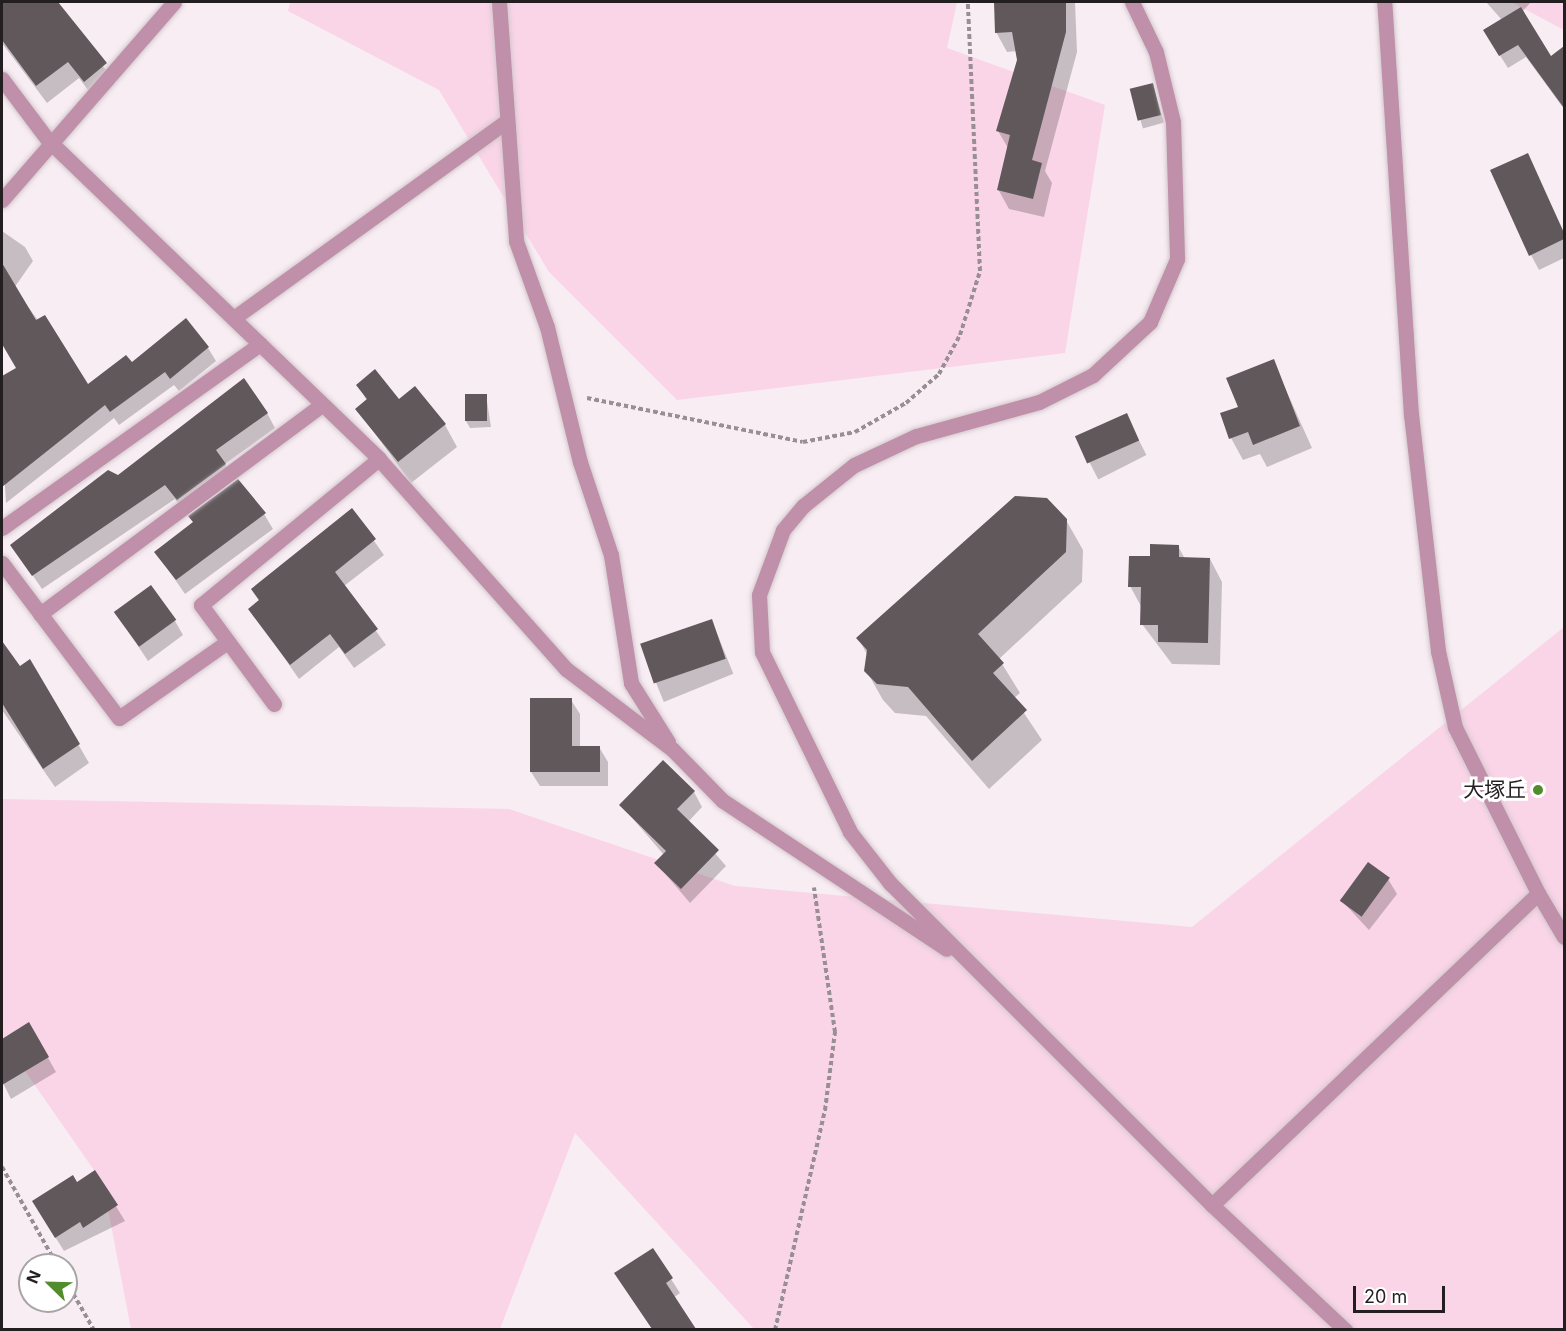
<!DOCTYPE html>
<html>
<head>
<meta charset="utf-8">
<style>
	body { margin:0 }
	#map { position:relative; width:1566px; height:1331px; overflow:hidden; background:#f8edf3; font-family:Inter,"Noto Sans JP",sans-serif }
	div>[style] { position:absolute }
	.green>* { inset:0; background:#fad4e7 }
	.shadow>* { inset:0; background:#0003; transform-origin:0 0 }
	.building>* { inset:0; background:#61585c; transform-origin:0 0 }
	.path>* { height:4px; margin-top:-2px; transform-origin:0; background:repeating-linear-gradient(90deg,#978f93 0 4.5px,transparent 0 7.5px) }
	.roads { filter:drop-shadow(0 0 2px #d2c8cd) drop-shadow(0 0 2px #d2c8cd) }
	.minor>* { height:15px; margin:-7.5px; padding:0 7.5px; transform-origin:7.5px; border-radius:7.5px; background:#c08fa9 }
	.dots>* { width:16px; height:16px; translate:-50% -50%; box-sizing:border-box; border:3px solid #fff; border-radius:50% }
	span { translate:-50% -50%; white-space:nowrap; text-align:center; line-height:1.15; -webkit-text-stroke:6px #fff; paint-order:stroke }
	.poi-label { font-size:21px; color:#231f21 }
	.right { translate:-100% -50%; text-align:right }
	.frame { position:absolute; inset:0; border:3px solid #231f21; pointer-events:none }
	.north { position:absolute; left:18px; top:1253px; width:60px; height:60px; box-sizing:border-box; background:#fff; border:2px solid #a7a5a6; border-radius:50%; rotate:293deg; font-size:16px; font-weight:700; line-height:24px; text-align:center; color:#231f21 }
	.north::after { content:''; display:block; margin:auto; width:21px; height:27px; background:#518d2c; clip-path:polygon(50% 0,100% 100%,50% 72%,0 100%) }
	.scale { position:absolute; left:1353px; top:1286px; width:92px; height:27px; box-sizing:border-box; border:3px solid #231f21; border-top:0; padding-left:8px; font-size:18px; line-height:21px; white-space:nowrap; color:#231f21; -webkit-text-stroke:4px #fff; paint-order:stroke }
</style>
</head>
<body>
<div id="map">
	<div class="green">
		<i style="clip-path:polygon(290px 2px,957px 2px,947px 48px,1105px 105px,1065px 353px,677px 400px,549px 272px,439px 90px,288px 11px)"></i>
		<i style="clip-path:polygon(1511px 2px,1564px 2px,1564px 30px)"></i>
		<i style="clip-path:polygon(1564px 627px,1564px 1329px,754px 1329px,575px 1133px,500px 1329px,131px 1329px,103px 1183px,2px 1038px,2px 799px,509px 809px,735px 886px,1192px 927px)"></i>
	</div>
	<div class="shadow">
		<i style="clip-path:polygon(2px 2px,46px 2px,115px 80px,94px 98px,79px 78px,47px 103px,2px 43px)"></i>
		<i style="clip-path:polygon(995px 2px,1075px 2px,1077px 52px,1045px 171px,1052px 183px,1044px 217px,1009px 209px,998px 189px,1008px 148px,998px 131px,1019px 60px,1017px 51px,1007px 52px,996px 32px)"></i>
		<i style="clip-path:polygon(1486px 2px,1531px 2px,1522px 12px,1550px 58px,1564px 48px,1564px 109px,1526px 57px,1508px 68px,1492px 43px,1502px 20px)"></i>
		<i style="left:1153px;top:84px;width:40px;height:22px;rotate:74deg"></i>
		<i style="clip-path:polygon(1527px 155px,1564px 232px,1564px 258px,1539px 270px,1531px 255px)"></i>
		<i style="clip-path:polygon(2px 231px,25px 247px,33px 261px,14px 288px,87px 386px,131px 364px,208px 348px,216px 361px,179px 391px,174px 385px,119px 425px,114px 418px,6px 503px,2px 440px,9px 435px,2px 421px,2px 378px,17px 368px,2px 343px)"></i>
		<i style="clip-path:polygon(1273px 361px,1312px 448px,1267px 467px,1260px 454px,1243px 460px,1231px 438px,1240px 408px)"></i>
		<i style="clip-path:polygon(358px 385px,445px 425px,457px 447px,411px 483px,357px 409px,367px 401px)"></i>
		<i style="clip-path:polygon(486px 395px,491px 427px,470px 428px,466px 421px)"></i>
		<i style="clip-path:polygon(267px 413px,275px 428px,225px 464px,233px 479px,186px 514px,175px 499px,42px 589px,12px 545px,118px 477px)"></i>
		<i style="left:1126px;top:415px;width:45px;height:54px;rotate:63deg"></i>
		<i style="clip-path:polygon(352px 510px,384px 555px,344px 586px,386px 645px,354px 668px,339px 647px,299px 679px,250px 609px,259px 601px,253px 590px)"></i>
		<i style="clip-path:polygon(264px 514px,273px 529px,185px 594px,156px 552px)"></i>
		<i style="clip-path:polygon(1066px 520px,1083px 550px,1082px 582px,999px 659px,1020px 693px,1014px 698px,1042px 740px,989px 789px,926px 716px,895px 713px,883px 700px,866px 670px,868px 656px,858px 638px)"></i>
		<i style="clip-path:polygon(1178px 546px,1185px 559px,1210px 559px,1222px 582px,1220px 665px,1172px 664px,1142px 624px,1142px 608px,1130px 586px,1152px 558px)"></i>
		<i style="clip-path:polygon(116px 613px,175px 621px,183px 635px,148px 661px)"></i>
		<i style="left:712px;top:621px;width:57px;height:75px;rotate:68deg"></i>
		<i style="clip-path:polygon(2px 642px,19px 668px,30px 661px,89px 763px,55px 787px,2px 710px)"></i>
		<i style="clip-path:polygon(571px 700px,580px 714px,580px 747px,599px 747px,608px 762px,608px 786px,540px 786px,531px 772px)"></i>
		<i style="clip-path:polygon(664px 762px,694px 792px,702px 807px,688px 822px,726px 866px,690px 903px,656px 863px,664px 855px,621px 805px)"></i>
		<i style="clip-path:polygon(1388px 879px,1397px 894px,1369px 930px,1340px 899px)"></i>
		<i style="clip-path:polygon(29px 1024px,56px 1072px,11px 1099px,2px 1081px,2px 1040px)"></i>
		<i style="clip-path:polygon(95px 1172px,125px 1221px,64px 1251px,42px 1216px)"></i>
		<i style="clip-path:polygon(671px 1279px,680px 1293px,673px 1298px,694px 1330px,676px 1330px,674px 1311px,625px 1288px)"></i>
	</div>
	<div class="building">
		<i style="clip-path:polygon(2px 2px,58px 2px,107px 63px,84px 82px,68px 62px,36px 86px,2px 40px)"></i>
		<i style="clip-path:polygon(994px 2px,1066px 2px,1066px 32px,1032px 160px,1042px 163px,1033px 199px,997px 190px,1010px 135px,996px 131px,1017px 60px,1012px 32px,995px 33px)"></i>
		<i style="clip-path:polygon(1521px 7px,1551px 56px,1564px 46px,1564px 108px,1518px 45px,1499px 56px,1483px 30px)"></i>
		<i style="left:1153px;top:83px;width:33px;height:24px;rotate:76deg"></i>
		<i style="clip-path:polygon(1528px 153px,1564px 233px,1564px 239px,1529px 256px,1490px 170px)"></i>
		<i style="clip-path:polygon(2px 263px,36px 320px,45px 315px,88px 384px,126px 355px,132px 362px,186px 318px,209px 347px,170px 379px,165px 372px,110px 412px,105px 405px,2px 487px,2px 376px,16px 368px,2px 344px)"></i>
		<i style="clip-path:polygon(1274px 359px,1300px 426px,1253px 445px,1248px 432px,1229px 439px,1220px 413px,1238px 407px,1226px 378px)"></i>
		<i style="clip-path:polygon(375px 369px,399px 399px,415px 386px,446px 424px,398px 462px,355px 409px,367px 399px,356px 385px)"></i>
		<i style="clip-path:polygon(244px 378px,268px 413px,216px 450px,226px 464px,177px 500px,165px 485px,32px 576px,10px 545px,108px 470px,118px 475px)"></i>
		<i style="left:465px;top:394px;width:22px;height:27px"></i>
		<i style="left:1127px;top:413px;width:30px;height:57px;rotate:66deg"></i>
		<i style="clip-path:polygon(238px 479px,266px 513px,176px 580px,154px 552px,193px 522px,188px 516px)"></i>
		<i style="clip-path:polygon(1015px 496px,1047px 498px,1067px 519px,1066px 552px,978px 634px,1004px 663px,993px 673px,1027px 710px,972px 761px,908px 687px,877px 684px,864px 671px,867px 650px,856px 638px)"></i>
		<i style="clip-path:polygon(352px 508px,376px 539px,335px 572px,378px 629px,345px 654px,330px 634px,290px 665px,248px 609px,259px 600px,251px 589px)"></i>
		<i style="clip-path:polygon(1150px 544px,1179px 545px,1179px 557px,1210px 558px,1208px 643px,1158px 642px,1158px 625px,1140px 625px,1141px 587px,1128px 587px,1129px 556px,1150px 556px)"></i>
		<i style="left:151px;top:585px;width:43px;height:46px;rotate:54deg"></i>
		<i style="left:712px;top:619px;width:42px;height:76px;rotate:71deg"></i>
		<i style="clip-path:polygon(2px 641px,20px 666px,30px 659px,80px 744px,43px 769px,2px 703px)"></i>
		<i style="clip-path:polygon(530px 698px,572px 698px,572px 746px,600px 746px,600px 772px,530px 772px)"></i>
		<i style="clip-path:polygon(663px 760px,695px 791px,677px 809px,719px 850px,681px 889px,654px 863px,666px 851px,619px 805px)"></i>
		<i style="left:1368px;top:862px;width:27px;height:48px;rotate:36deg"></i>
		<i style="clip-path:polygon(29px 1022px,49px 1057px,2px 1085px,2px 1039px)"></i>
		<i style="clip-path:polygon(95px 1170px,118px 1205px,83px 1228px,80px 1222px,55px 1238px,32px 1201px,73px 1175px,77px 1182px)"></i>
		<i style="clip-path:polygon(653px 1248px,673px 1278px,666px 1283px,696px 1329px,652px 1329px,614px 1273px)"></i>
	</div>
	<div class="path">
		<i style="left:587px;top:398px;width:220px;rotate:11.5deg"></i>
		<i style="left:803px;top:442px;width:53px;rotate:-10.9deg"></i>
		<i style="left:855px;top:432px;width:59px;rotate:-29.6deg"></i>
		<i style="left:906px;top:403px;width:44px;rotate:-41.3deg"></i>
		<i style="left:939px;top:374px;width:44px;rotate:-61.7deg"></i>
		<i style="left:960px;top:335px;width:67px;rotate:-72.6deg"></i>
		<i style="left:980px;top:271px;width:269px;rotate:-92.6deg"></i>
		<i style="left:2px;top:1167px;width:112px;rotate:60.7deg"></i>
		<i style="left:66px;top:1281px;width:56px;rotate:60.3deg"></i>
		<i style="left:775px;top:1330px;width:226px;rotate:-77.2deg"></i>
		<i style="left:825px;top:1110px;width:79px;rotate:-82.7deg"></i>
		<i style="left:835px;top:1032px;width:146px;rotate:-98.3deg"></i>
	</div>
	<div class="roads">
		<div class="minor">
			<i style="left:499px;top:2px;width:240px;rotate:85.9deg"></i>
			<i style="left:516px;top:241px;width:91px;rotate:70.2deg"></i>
			<i style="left:547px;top:327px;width:139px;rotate:76.3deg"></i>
			<i style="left:580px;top:462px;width:98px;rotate:71.6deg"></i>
			<i style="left:611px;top:555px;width:130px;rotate:81.1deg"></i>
			<i style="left:631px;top:683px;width:70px;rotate:57.9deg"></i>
			<i style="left:1132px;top:2px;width:55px;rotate:64.4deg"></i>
			<i style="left:1156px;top:52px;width:72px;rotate:76.3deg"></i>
			<i style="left:1173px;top:122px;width:137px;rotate:88.3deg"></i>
			<i style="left:1177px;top:259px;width:69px;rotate:113.2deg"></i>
			<i style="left:1150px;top:322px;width:78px;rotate:137.1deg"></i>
			<i style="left:1093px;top:375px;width:60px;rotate:153.4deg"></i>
			<i style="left:1039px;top:402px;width:128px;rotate:164.5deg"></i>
			<i style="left:916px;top:436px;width:68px;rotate:154.9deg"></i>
			<i style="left:854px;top:465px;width:65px;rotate:141.2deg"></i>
			<i style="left:803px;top:506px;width:31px;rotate:130deg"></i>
			<i style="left:783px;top:530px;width:69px;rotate:110.3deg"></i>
			<i style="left:759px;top:595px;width:57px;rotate:87deg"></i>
			<i style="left:762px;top:652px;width:200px;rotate:63.9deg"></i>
			<i style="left:850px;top:832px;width:65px;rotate:51.9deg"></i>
			<i style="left:890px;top:883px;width:455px;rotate:45deg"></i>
			<i style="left:1212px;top:1205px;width:183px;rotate:43.2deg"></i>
			<i style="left:2px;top:79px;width:76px;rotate:53deg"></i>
			<i style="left:48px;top:140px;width:460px;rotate:43.9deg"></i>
			<i style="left:379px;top:459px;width:281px;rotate:48.3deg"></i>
			<i style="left:566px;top:669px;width:134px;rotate:37.1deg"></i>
			<i style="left:673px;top:750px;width:71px;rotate:45.6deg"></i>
			<i style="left:723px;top:801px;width:268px;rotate:33.5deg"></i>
			<i style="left:2px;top:200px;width:262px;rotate:-49deg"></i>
			<i style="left:235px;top:317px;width:335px;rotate:-35.8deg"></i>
			<i style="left:2px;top:528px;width:317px;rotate:-35.5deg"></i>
			<i style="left:2px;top:563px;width:194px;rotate:53deg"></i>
			<i style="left:119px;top:718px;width:132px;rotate:-35.1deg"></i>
			<i style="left:40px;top:614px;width:347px;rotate:-36.6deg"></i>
			<i style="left:274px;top:704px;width:123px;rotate:-126.4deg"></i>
			<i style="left:201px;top:605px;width:230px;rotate:-39.4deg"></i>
			<i style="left:1538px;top:893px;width:51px;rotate:59.4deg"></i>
			<i style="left:1212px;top:1205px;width:451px;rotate:-43.7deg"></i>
			<i style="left:1538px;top:893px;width:186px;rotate:-116.6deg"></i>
			<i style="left:1455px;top:727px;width:78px;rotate:-102.6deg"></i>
			<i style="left:1438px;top:651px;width:238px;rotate:-96.5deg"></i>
			<i style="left:1411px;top:415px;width:414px;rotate:-93.7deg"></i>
		</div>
	</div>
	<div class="dots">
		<i style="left:1538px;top:790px;background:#518d2c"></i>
	</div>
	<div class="poi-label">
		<span class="right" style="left:1526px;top:790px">大塚丘</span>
	</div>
	<div class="frame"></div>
	<div class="north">N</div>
	<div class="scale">20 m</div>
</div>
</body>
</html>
